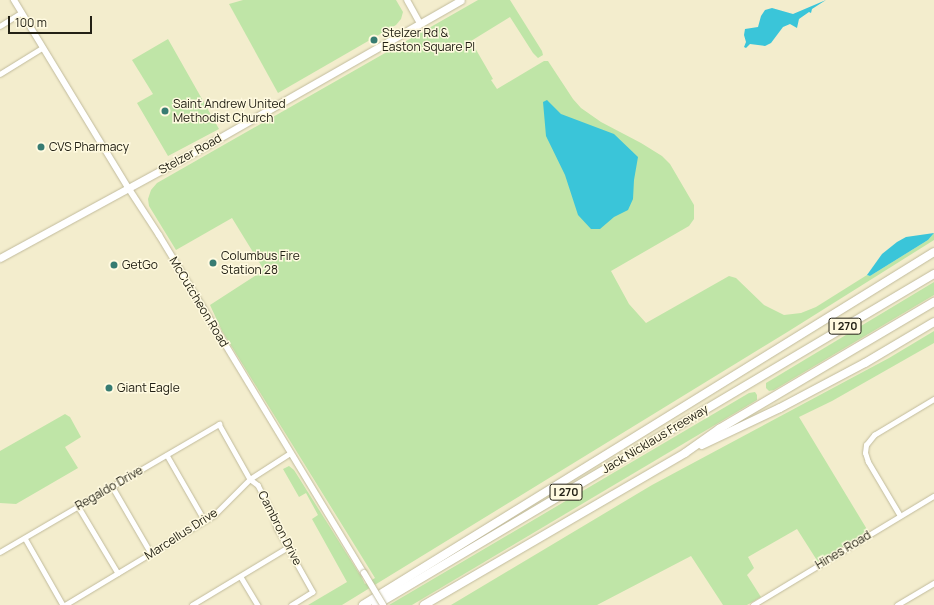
<!DOCTYPE html>
<html>
<head>
<meta charset="utf-8">
<style>
	body { margin:0 }
	#map { position:relative; width:934px; height:605px; overflow:hidden; background:#f3edcd; font-family:Manrope,sans-serif }
	div>[style] { position:absolute }
	.green>* { inset:0; background:#bfe5a7 }
	.water>* { inset:0; background:#3ac5d9 }
	.roads { filter:drop-shadow(0 0 1px #c1bb9c) drop-shadow(0 0 1px #c1bb9c) }
	.street>* { height:4.5px; margin:-2.25px; padding:0 2.25px; transform-origin:2.25px; border-radius:2.25px; background:#fff }
	.secondary>* { height:6px; margin:-3px; padding:0 3px; transform-origin:3px; border-radius:3px; background:#fff }
	.primary>* { height:7px; margin:-3.5px; padding:0 3.5px; transform-origin:3.5px; border-radius:3.5px; background:#fff }
	.highway>* { height:8px; margin:-4px; padding:0 4px; transform-origin:4px; border-radius:4px; background:#fff }
	.bridges { filter:drop-shadow(0 0 1px #c1bb9c) drop-shadow(0 0 1px #c1bb9c) }
	.secondary-bridge>* { height:6px; margin:-3px; padding:0 3px; transform-origin:3px; border-radius:3px; background:#fff }
	.dots>* { width:11px; height:11px; translate:-50% -50%; box-sizing:border-box; border:2px solid #fffae0; border-radius:50% }
	span { translate:-50% -50%; white-space:nowrap; text-align:center; line-height:1.15; -webkit-text-stroke:3px #fffae0; paint-order:stroke }
	.shield-label span { padding:1px 3px; background:#fffae0; border:1px solid; border-radius:3px; -webkit-text-stroke-width:0 }
	.shield-label { font-size:11px; color:#232115; font-weight:700 }
	.poi-label { font-size:12px; color:#232115 }
	.left { translate:0 -50%; text-align:left }
	.street-label { font-size:12px; color:#232115 }
	.scale { position:absolute; left:8px; top:16px; width:84px; height:18px; box-sizing:border-box; border:2px solid #232115; border-top:0; padding-left:5px; font-size:12px; line-height:14px; white-space:nowrap; color:#232115; -webkit-text-stroke:3px #fffae0; paint-order:stroke }
</style>
</head>
<body>
<div id="map">
	<div class="green">
		<i style="clip-path:polygon(243px 0,396px 0,403px 12px,401px 19px,396px 25px,278px 93px,229px 4px)"></i>
		<i style="clip-path:polygon(478px 0,510px 0,542px 51px,543px 55px,538px 58px,533px 53px,510px 17px,471px 41px,493px 79px,491px 80px,497px 89px,544px 61px,548px 61px,573px 99px,581px 108px,601px 122px,641px 143px,662px 156px,670px 164px,694px 205px,694px 219px,689px 226px,611px 271px,629px 304px,646px 323px,729px 276px,736px 278px,764px 305px,784px 315px,801px 313px,816px 307px,867px 275px,870px 276px,928px 240px,934px 233px,934px 240px,789px 331px,342px 605px,308px 605px,347px 582px,312px 519px,318px 515px,306px 493px,299px 497px,283px 469px,289px 466px,294px 470px,362px 578px,365px 584px,375px 578px,222px 331px,210px 305px,264px 270px,232px 218px,176px 250px,149px 206px,148px 199px,151px 190px,157px 183px)"></i>
		<i style="clip-path:polygon(168px 39px,219px 129px,168px 156px,137px 103px,153px 94px,132px 60px)"></i>
		<i style="clip-path:polygon(934px 282px,934px 295px,774px 390px,769px 391px,766px 388px,766px 383px)"></i>
		<i style="clip-path:polygon(934px 331px,934px 343px,832px 401px,799px 417px,868px 531px,818px 562px,797px 529px,748px 557px,754px 568px,747px 575px,761px 597px,747px 605px,723px 605px,691px 556px,597px 605px,451px 605px,652px 485px,889px 358px)"></i>
		<i style="clip-path:polygon(755px 392px,757px 395px,757px 400px,412px 605px,389px 605px,749px 393px)"></i>
		<i style="clip-path:polygon(65px 414px,70px 417px,81px 437px,65px 447px,78px 468px,16px 504px,0 503px,0 451px)"></i>
	</div>
	<div class="water">
		<i style="clip-path:polygon(826px 0,812px 9px,811px 13px,809px 12px,799px 19px,797px 28px,790px 24px,783px 27px,771px 43px,765px 46px,750px 44px,746px 48px,744px 47px,746px 42px,744px 35px,745px 29px,758px 27px,761px 16px,765px 10px,772px 8px,793px 14px)"></i>
		<i style="clip-path:polygon(547px 100px,561px 114px,614px 134px,638px 157px,634px 180px,633px 199px,628px 210px,614px 217px,600px 229px,591px 229px,578px 215px,565px 175px,546px 136px,543px 102px)"></i>
		<i style="clip-path:polygon(934px 233px,928px 240px,870px 276px,867px 275px,882px 254px,897px 242px,906px 237px)"></i>
	</div>
	<div class="roads">
		<div class="street">
			<i style="left:0;top:26px;width:25px;rotate:-32deg"></i>
			<i style="left:0;top:74px;width:49px;rotate:-31.8deg"></i>
			<i style="left:167px;top:455px;width:76px;rotate:60.1deg"></i>
			<i style="left:112px;top:486px;width:78px;rotate:59.8deg"></i>
			<i style="left:78px;top:506px;width:78px;rotate:59.2deg"></i>
			<i style="left:900px;top:516px;width:63px;rotate:-120.7deg"></i>
			<i style="left:868px;top:462px;width:9px;rotate:-108deg"></i>
			<i style="left:865px;top:453px;width:8px;rotate:-83deg"></i>
			<i style="left:866px;top:445px;width:13px;rotate:-51deg"></i>
			<i style="left:874px;top:435px;width:70px;rotate:-31deg"></i>
			<i style="left:25px;top:538px;width:77px;rotate:60.4deg"></i>
			<i style="left:0;top:552px;width:254px;rotate:-30.3deg"></i>
			<i style="left:219px;top:424px;width:63px;rotate:60.6deg"></i>
			<i style="left:250px;top:479px;width:10px;rotate:37deg"></i>
			<i style="left:258px;top:485px;width:30px;rotate:63deg"></i>
			<i style="left:272px;top:512px;width:17px;rotate:73deg"></i>
			<i style="left:277px;top:528px;width:73px;rotate:60.6deg"></i>
			<i style="left:313px;top:592px;width:25px;rotate:148deg"></i>
			<i style="left:241px;top:577px;width:33px;rotate:59deg"></i>
			<i style="left:65px;top:605px;width:174px;rotate:-31.1deg"></i>
			<i style="left:214px;top:515px;width:51px;rotate:-45deg"></i>
			<i style="left:250px;top:479px;width:48px;rotate:-33deg"></i>
			<i style="left:192px;top:605px;width:112px;rotate:-31.1deg"></i>
			<i style="left:753px;top:605px;width:211px;rotate:-31.1deg"></i>
			<i style="left:897px;top:605px;width:43px;rotate:-30.7deg"></i>
		</div>
		<div class="secondary">
			<i style="left:14px;top:0;width:221px;rotate:58.7deg"></i>
			<i style="left:129px;top:189px;width:55px;rotate:56.9deg"></i>
			<i style="left:159px;top:235px;width:395px;rotate:58.8deg"></i>
			<i style="left:407px;top:0;width:26px;rotate:61deg"></i>
		</div>
		<div class="primary">
			<i style="left:0;top:258px;width:236px;rotate:-28.6deg"></i>
			<i style="left:207px;top:145px;width:292px;rotate:-29.7deg"></i>
		</div>
		<div class="highway">
			<i style="left:702px;top:445px;width:86px;rotate:-25.4deg"></i>
			<i style="left:780px;top:408px;width:96px;rotate:-27.9deg"></i>
			<i style="left:865px;top:363px;width:80px;rotate:-30.7deg"></i>
			<i style="left:363px;top:605px;width:671px;rotate:-31.72deg"></i>
			<i style="left:376px;top:605px;width:649px;rotate:-30.68deg"></i>
			<i style="left:424px;top:605px;width:302px;rotate:-30.2deg"></i>
			<i style="left:685px;top:453px;width:42px;rotate:-35.2deg"></i>
			<i style="left:719px;top:429px;width:250px;rotate:-30.6deg"></i>
		</div>
	</div>
	<div class="bridges">
		<div class="secondary-bridge">
			<i style="left:364px;top:573px;width:37px;rotate:59deg"></i>
		</div>
	</div>
	<div class="dots">
		<i style="left:374px;top:40px;background:#377c72"></i>
		<i style="left:165px;top:111px;background:#377c72"></i>
		<i style="left:41px;top:147px;background:#377c72"></i>
		<i style="left:213px;top:263px;background:#377c72"></i>
		<i style="left:114px;top:265px;background:#377c72"></i>
		<i style="left:109px;top:388px;background:#377c72"></i>
	</div>
	<div class="shield-label">
		<span style="left:845px;top:326px">I 270</span>
		<span style="left:566px;top:492px">I 270</span>
	</div>
	<div class="poi-label">
		<span class="left" style="left:382px;top:40px">Stelzer Rd &amp;<br>Easton Square Pl</span>
		<span class="left" style="left:173px;top:111px">Saint Andrew United<br>Methodist Church</span>
		<span class="left" style="left:49px;top:147px">CVS Pharmacy</span>
		<span class="left" style="left:221px;top:263px">Columbus Fire<br>Station 28</span>
		<span class="left" style="left:122px;top:265px">GetGo</span>
		<span class="left" style="left:117px;top:388px">Giant Eagle</span>
	</div>
	<div class="street-label">
		<span style="left:190px;top:154px;rotate:-29deg">Stelzer Road</span>
		<span style="left:199px;top:302px;rotate:59deg">McCutcheon Road</span>
		<span style="left:655px;top:439px;rotate:-31deg">Jack Nicklaus Freeway</span>
		<span style="left:109px;top:488px;rotate:-30deg">Regaldo Drive</span>
		<span style="left:280px;top:528px;rotate:63deg">Cambron Drive</span>
		<span style="left:181px;top:534px;rotate:-33deg">Marcellus Drive</span>
		<span style="left:843px;top:550px;rotate:-31deg">Hines Road</span>
	</div>
	<div class="scale">100 m</div>
</div>
</body>
</html>
